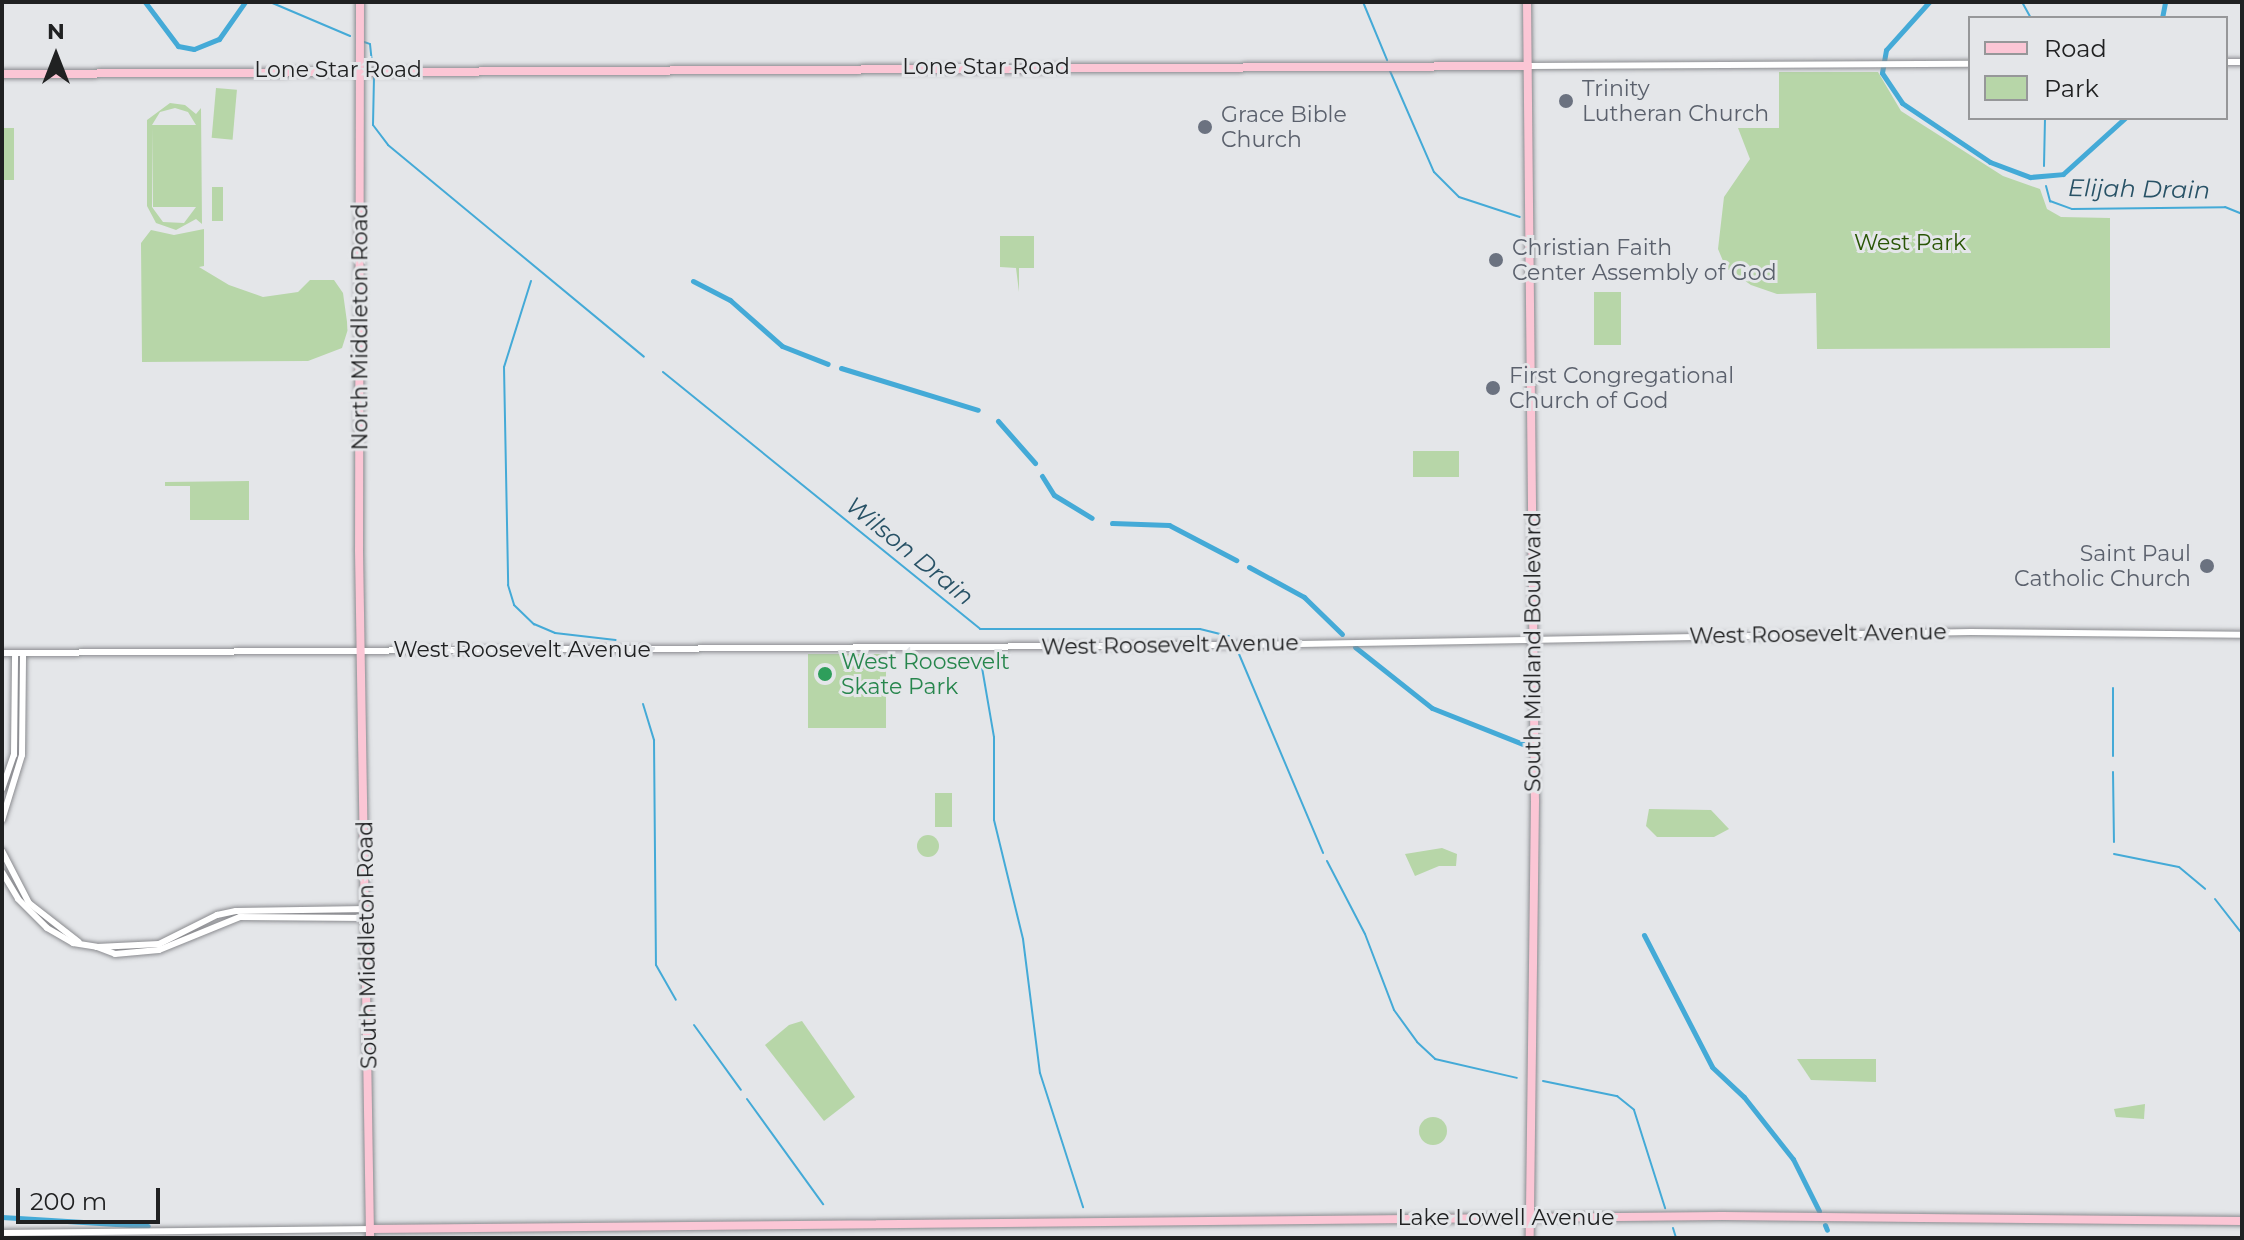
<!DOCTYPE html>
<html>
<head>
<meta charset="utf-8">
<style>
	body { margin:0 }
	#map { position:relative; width:2244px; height:1240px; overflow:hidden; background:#e4e6e9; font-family:Montserrat,sans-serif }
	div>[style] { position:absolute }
	.green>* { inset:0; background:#b7d6a8; transform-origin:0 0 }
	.round { border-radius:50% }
	.stream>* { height:2px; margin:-1px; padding:0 1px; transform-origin:1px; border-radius:1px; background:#44aad7 }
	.canal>* { height:5px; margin:-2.5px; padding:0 2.5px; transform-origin:2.5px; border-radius:2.5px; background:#44aad7 }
	.roads { filter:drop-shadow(0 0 2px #8a8b8f) drop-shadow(0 0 2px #8a8b8f) }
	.minor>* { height:6px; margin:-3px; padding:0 3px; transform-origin:3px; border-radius:3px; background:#fff }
	.major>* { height:8px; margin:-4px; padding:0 4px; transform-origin:4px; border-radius:4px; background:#fbc6d5 }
	.dots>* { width:22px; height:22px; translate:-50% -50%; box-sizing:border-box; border:4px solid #e4e6e9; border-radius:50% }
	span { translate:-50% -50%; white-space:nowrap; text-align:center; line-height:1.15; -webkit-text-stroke:6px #e4e6e9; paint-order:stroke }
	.street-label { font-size:22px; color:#202122 }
	.worship-label { font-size:22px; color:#5b616d }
	.left { translate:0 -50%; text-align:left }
	.right { translate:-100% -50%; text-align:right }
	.park-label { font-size:22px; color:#295505 }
	.leisure-label { font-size:22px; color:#27864d }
	.water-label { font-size:24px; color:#285266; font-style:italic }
	.frame { position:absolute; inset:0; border:4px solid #202122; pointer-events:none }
	.legend { position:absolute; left:1968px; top:16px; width:260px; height:104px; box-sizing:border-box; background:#e4e6e9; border:2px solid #969799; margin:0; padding:10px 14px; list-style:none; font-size:24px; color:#202122 }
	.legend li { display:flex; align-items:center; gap:16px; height:40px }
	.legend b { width:40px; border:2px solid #969799 }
	.north { position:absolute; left:16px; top:16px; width:80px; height:80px; -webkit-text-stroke:6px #e4e6e9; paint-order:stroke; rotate:0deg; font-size:22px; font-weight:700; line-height:32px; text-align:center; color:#202122 }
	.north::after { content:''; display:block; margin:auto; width:28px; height:36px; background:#202122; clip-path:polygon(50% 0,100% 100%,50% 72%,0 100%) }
	.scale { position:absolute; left:16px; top:1188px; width:144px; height:36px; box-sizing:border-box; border:4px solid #202122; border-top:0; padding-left:10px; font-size:24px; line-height:28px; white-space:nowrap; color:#202122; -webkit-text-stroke:6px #e4e6e9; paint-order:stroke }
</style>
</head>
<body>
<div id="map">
	<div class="green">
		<i style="clip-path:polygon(1779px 72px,1878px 72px,1901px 111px,2003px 176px,2040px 189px,2047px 209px,2061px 217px,2110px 218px,2110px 348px,1817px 349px,1816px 293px,1777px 294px,1751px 285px,1726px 268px,1718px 249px,1724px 197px,1750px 159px,1738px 128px,1779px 128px)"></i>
		<i style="left:216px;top:88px;width:21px;height:50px;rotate:5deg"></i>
		<i style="clip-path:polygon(evenodd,170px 103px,185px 105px,196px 114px,201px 108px,202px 224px,196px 219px,176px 230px,156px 223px,147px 206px,147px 120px,170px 103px,175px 108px,188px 112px,196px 125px,152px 125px,160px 112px,175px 108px,170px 103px,152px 127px,153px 207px,196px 207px,184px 223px,163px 222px,152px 207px,152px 127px)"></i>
		<i style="left:2px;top:128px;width:12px;height:52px"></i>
		<i style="left:212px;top:187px;width:11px;height:34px"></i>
		<i style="clip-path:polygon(204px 229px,204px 266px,199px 267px,229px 285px,263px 297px,298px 292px,310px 280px,334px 280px,343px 293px,348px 329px,342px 348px,308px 361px,142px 362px,141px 243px,151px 230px,174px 235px)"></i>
		<i style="clip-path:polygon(1000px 236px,1034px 236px,1034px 268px,1019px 268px,1019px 292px,1016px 268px,1000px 267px)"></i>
		<i style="left:1621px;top:292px;width:53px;height:27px;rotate:90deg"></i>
		<i style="left:1413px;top:451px;width:46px;height:26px"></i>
		<i style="clip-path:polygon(249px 481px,249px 520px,190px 520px,190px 486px,165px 486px,165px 482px)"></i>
		<i style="left:886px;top:654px;width:74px;height:78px;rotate:90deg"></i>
		<i style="left:935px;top:793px;width:17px;height:34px"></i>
		<i style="clip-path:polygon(1649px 809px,1711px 810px,1729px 829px,1714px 837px,1657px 837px,1646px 826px)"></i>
		<i class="round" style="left:917px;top:835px;width:22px;height:22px"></i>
		<i style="clip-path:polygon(1442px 848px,1457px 854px,1456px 866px,1439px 866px,1415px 876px,1405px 854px)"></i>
		<i style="clip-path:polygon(802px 1021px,855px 1097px,824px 1121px,765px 1045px,789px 1025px)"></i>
		<i style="clip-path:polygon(1797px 1059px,1876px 1059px,1876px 1082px,1811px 1080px)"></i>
		<i style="clip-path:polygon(2145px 1104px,2144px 1119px,2116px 1117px,2114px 1109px)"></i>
		<i class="round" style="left:1419px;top:1117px;width:28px;height:28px"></i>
	</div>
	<div class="stream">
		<i style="left:270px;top:2px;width:87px;rotate:23deg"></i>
		<i style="left:1363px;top:2px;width:63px;rotate:67.5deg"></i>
		<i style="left:2022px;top:2px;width:18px;rotate:61deg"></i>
		<i style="left:364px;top:42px;width:6px;rotate:18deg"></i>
		<i style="left:370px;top:44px;width:19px;rotate:84deg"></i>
		<i style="left:1390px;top:71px;width:110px;rotate:66.5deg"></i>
		<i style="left:1434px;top:172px;width:35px;rotate:45deg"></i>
		<i style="left:1459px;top:197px;width:64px;rotate:18.2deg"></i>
		<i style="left:374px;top:77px;width:48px;rotate:91.2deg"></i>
		<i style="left:373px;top:125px;width:25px;rotate:53deg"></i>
		<i style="left:388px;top:145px;width:332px;rotate:39.6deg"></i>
		<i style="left:2044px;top:166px;width:48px;rotate:-88.8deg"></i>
		<i style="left:2046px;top:186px;width:16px;rotate:75deg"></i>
		<i style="left:2050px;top:201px;width:23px;rotate:20deg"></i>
		<i style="left:2072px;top:209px;width:153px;rotate:-0.7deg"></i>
		<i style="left:2225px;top:207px;width:18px;rotate:22deg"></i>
		<i style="left:531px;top:281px;width:90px;rotate:107.4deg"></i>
		<i style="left:504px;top:367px;width:218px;rotate:88.9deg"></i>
		<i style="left:508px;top:585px;width:21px;rotate:73deg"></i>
		<i style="left:514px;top:605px;width:28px;rotate:44deg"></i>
		<i style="left:534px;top:624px;width:23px;rotate:23deg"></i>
		<i style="left:555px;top:633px;width:61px;rotate:6.5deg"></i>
		<i style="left:663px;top:372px;width:408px;rotate:39deg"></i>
		<i style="left:980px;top:629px;width:220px"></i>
		<i style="left:1200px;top:629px;width:30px;rotate:14deg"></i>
		<i style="left:1239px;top:654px;width:216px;rotate:67.1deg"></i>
		<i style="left:980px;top:656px;width:82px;rotate:80.2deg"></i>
		<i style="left:994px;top:737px;width:83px;rotate:90deg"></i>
		<i style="left:994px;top:820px;width:122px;rotate:76.3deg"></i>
		<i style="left:1023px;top:939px;width:135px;rotate:82.8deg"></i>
		<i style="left:1040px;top:1073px;width:141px;rotate:72.2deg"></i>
		<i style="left:2113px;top:688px;width:68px;rotate:90deg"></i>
		<i style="left:643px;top:704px;width:38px;rotate:73deg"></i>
		<i style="left:654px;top:740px;width:225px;rotate:89.5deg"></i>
		<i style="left:656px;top:965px;width:40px;rotate:60.3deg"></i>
		<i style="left:2113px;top:772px;width:70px;rotate:89.2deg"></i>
		<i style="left:2114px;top:854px;width:66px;rotate:11.3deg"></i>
		<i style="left:2179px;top:867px;width:34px;rotate:40deg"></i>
		<i style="left:1327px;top:861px;width:82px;rotate:62.5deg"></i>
		<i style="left:1365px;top:934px;width:81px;rotate:69.1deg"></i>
		<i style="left:1394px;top:1010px;width:39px;rotate:54deg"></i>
		<i style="left:1417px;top:1042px;width:25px;rotate:43deg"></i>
		<i style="left:1435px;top:1059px;width:84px;rotate:13deg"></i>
		<i style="left:2215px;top:899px;width:41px;rotate:52deg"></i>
		<i style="left:694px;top:1025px;width:80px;rotate:54.1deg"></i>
		<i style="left:1543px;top:1081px;width:76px;rotate:11.5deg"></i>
		<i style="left:1617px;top:1096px;width:22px;rotate:39deg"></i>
		<i style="left:1634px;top:1110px;width:103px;rotate:72.4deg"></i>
		<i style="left:747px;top:1099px;width:130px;rotate:54.1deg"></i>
		<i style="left:1673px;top:1228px;width:10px;rotate:73deg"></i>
	</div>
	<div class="canal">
		<i style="left:145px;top:2px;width:55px;rotate:53.1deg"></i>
		<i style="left:178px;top:46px;width:16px;rotate:11deg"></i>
		<i style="left:194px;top:49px;width:27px;rotate:-22deg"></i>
		<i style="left:219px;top:39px;width:45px;rotate:-54.9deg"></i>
		<i style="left:1929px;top:2px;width:64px;rotate:131.9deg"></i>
		<i style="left:1886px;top:50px;width:23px;rotate:100deg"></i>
		<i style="left:1882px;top:73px;width:36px;rotate:56deg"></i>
		<i style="left:1902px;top:103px;width:106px;rotate:33.8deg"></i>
		<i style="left:1990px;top:162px;width:43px;rotate:20.6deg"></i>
		<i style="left:2030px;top:177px;width:33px;rotate:-5deg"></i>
		<i style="left:2063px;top:174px;width:84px;rotate:-42.1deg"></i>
		<i style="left:2162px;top:18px;width:16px;rotate:-79deg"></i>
		<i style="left:693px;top:281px;width:42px;rotate:27.2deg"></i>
		<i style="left:730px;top:300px;width:69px;rotate:41.5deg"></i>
		<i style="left:782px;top:346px;width:49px;rotate:21.4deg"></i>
		<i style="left:841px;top:368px;width:143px;rotate:17deg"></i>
		<i style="left:998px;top:421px;width:56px;rotate:48.6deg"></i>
		<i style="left:1042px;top:476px;width:22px;rotate:58deg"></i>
		<i style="left:1054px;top:495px;width:44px;rotate:31.2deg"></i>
		<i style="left:1112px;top:523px;width:57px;rotate:2deg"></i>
		<i style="left:1169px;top:525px;width:76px;rotate:27.6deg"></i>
		<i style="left:1249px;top:567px;width:63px;rotate:28.6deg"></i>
		<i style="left:1304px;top:597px;width:53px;rotate:44.2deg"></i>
		<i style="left:1355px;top:647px;width:98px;rotate:38.4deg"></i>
		<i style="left:1432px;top:708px;width:98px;rotate:21.6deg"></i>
		<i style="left:1644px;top:935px;width:148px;rotate:62.7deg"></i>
		<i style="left:1712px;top:1067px;width:44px;rotate:43.2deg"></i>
		<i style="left:1744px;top:1097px;width:79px;rotate:51.7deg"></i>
		<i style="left:1793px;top:1159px;width:58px;rotate:63.4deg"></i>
		<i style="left:2px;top:1217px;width:146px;rotate:3.5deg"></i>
		<i style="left:1825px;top:1225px;width:5px;rotate:68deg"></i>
	</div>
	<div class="roads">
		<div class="minor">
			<i style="left:2226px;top:62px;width:16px"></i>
			<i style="left:1528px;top:66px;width:442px;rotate:-0.3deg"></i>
			<i style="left:2px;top:653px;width:1242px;rotate:-0.37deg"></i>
			<i style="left:1244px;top:645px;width:727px;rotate:-1.02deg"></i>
			<i style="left:1971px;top:632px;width:271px;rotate:0.6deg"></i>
			<i style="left:2px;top:789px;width:36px;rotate:-71deg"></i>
			<i style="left:14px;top:755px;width:102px;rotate:-89.4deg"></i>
			<i style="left:2px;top:820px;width:68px;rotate:-72.9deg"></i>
			<i style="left:22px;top:755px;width:102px;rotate:-89.4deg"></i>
			<i style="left:2px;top:851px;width:59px;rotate:62.6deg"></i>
			<i style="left:29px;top:903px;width:63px;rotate:38deg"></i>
			<i style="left:2px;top:872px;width:31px;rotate:59deg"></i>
			<i style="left:18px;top:899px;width:41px;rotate:45deg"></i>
			<i style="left:47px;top:928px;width:30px;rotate:30deg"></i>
			<i style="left:73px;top:943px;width:24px;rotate:9deg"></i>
			<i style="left:97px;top:947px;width:62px;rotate:-2.8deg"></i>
			<i style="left:159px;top:944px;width:65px;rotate:-26.6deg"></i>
			<i style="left:217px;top:915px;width:19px;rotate:-12deg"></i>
			<i style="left:236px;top:911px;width:131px;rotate:-0.9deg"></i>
			<i style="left:97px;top:947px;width:19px;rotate:21deg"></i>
			<i style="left:115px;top:954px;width:44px;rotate:-5.2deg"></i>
			<i style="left:159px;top:950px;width:87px;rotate:-22.2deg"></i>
			<i style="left:240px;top:917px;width:127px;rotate:0.5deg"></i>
			<i style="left:2px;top:1233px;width:368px;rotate:-0.6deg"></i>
		</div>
		<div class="major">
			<i style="left:360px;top:2px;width:548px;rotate:90.1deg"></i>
			<i style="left:359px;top:550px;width:688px;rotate:89.08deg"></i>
			<i style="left:1527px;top:2px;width:799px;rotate:89.43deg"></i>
			<i style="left:1535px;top:801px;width:437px;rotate:90.7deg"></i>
			<i style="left:2px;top:74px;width:1526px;rotate:-0.3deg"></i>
			<i style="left:370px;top:1229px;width:1352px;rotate:-0.55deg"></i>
			<i style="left:1722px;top:1216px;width:520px;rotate:0.55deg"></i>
		</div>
	</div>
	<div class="dots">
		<i style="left:1566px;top:101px;background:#6b7280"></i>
		<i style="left:1205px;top:127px;background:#6b7280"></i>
		<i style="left:1496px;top:260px;background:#6b7280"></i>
		<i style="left:1493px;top:388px;background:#6b7280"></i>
		<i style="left:2207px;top:566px;background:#6b7280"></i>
		<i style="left:825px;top:674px;background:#2e9e5b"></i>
	</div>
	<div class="street-label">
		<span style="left:986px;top:67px">Lone Star Road</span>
		<span style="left:338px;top:70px">Lone Star Road</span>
		<span style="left:360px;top:327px;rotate:-90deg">North Middleton Road</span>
		<span style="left:1818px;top:634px;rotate:-1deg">West Roosevelt Avenue</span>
		<span style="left:1170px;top:645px;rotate:-1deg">West Roosevelt Avenue</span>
		<span style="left:522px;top:650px">West Roosevelt Avenue</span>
		<span style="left:1533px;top:652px;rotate:-90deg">South Midland Boulevard</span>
		<span style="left:367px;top:945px;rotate:-91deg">South Middleton Road</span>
		<span style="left:1506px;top:1218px">Lake Lowell Avenue</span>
	</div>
	<div class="worship-label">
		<span class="left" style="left:1582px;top:101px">Trinity<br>Lutheran Church</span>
		<span class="left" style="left:1221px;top:127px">Grace Bible<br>Church</span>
		<span class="left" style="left:1512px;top:260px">Christian Faith<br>Center Assembly of God</span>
		<span class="left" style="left:1509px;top:388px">First Congregational<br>Church of God</span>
		<span class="right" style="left:2191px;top:566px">Saint Paul<br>Catholic Church</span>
	</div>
	<div class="park-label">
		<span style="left:1910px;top:243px">West Park</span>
	</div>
	<div class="leisure-label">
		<span class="left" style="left:841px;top:674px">West Roosevelt<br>Skate Park</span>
	</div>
	<div class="water-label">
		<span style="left:2139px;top:189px;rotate:1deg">Elijah Drain</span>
		<span style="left:910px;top:551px;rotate:39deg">Wilson Drain</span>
	</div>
	<div class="frame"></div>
	<ul class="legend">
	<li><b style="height:10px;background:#fbc6d5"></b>Road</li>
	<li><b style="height:22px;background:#b7d6a8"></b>Park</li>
	</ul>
	<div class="north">N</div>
	<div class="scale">200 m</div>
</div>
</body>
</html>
